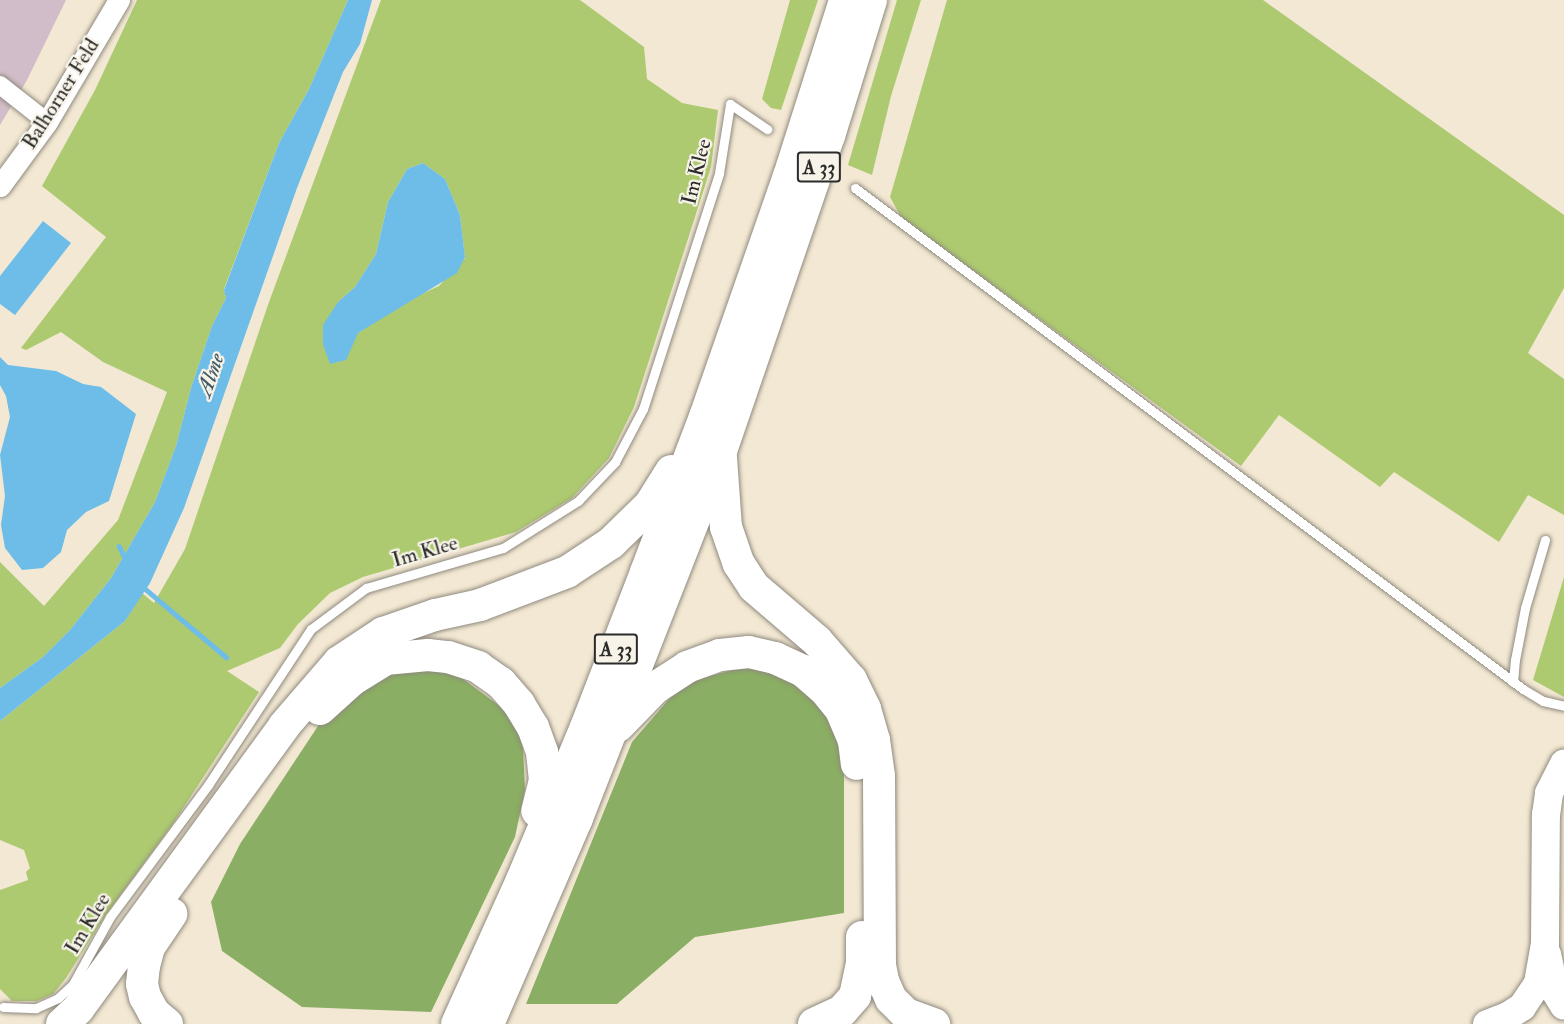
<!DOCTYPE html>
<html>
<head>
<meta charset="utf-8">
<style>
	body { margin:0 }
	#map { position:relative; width:1564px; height:1024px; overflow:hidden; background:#f3e8d3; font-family:"IM FELL Double Pica",serif }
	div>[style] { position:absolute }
	.industrial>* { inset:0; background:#d1bdc9 }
	.green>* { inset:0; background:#adca71 }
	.forest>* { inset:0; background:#8aae63 }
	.water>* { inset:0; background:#6dbde8 }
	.stream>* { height:4.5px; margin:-2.25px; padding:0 2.25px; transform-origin:2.25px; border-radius:2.25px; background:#6dbde8 }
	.roads { filter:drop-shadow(0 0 2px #8f8a7f) drop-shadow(0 0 2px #8f8a7f) }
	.service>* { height:9px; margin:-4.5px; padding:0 4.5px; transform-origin:4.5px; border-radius:4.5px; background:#fff }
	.minor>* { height:18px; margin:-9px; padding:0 9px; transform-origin:9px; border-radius:9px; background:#fff }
	.tertiary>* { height:21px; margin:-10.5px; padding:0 10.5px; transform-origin:10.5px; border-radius:10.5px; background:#fff }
	.trunk>* { height:28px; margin:-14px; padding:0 14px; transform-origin:14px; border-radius:14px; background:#fff }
	.motorway>* { height:32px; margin:-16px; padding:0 16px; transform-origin:16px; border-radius:16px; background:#fff }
	span { translate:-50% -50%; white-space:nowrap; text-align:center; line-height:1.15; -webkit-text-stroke:4.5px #f7f3e8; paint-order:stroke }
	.shield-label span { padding:2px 4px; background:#f7f3e8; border:2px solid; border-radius:4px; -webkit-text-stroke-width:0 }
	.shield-label { font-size:20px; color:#2b2b2b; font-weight:700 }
	.street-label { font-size:21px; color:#2b2b2b }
	.water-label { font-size:22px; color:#3f5764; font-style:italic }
</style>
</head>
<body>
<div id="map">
	<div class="industrial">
		<i style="clip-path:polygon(0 0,66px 0,27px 80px,0 125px)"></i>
	</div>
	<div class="green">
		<i style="clip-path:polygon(137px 0,348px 0,309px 89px,279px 143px,224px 289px,226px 298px,212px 326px,191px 388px,176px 446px,155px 502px,111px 578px,70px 630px,43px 657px,0 688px,0 562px,44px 606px,118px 520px,167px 392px,103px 362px,61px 332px,26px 350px,21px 348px,106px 237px,42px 186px,95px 90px)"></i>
		<i style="clip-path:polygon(evenodd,381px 0,580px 0,644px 47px,647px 79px,682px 103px,718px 110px,711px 167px,634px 407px,609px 458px,572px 498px,516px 532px,363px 577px,330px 593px,298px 624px,280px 648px,227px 671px,259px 692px,172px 825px,105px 916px,66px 978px,53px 994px,37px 1001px,12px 1001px,0 989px,0 890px,28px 880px,26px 872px,30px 868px,24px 850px,0 840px,0 721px,125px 621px,142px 593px,154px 603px,185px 549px,269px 302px,381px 0,423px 163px,445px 179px,460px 215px,465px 258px,439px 286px,406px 301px,358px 333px,338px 302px,355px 287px,376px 254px,388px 202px,407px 169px,423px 163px)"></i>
		<i style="clip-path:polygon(790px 0,818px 0,781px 110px,771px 108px,762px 99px)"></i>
		<i style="clip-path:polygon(897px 0,921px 0,891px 96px,872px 175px,848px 165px)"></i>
		<i style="clip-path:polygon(947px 0,1263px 0,1564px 215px,1564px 288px,1528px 353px,1564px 379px,1564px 515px,1528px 495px,1499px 542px,1394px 472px,1380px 487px,1279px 415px,1241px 466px,902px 219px,890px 197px)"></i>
		<i style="clip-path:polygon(1564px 577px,1564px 697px,1533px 680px)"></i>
	</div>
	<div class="forest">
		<i style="clip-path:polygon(746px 666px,795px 680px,829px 717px,844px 764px,844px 913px,695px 937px,617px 1004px,526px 1004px,632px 742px,682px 684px)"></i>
		<i style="clip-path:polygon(447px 667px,513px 716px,523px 747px,525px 790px,515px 837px,431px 1012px,302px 1007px,222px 951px,211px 902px,240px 844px,320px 723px,343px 698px,401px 668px)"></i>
	</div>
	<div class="water">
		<i style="clip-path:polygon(348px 0,372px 0,360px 44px,343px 72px,297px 188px,184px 508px,150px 583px,125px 621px,0 721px,0 688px,43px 657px,70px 630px,111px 578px,155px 502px,176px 446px,191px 388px,212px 326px,226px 298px,224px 290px,279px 143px,309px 89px)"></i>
		<i style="clip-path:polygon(423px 163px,445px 179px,460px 215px,465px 257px,457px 273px,358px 333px,346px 360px,330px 364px,323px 344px,323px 325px,338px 302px,355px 287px,376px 254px,388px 202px,407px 169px)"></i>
		<i style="clip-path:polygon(43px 221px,71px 243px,15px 315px,0 304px,0 276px)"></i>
		<i style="clip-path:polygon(0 357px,8px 365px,56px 371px,83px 384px,101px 387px,136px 414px,109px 501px,86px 512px,67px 530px,61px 552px,43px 568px,22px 570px,5px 548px,1px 525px,5px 496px,0 455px,10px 417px,6px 396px,0 385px)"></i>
	</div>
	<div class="stream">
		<i style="left:119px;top:546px;width:16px;rotate:63deg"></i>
		<i style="left:143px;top:587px;width:109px;rotate:40.1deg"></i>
	</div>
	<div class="roads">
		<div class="service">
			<i style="left:855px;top:188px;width:835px;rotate:36.87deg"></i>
			<i style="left:1523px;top:689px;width:23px;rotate:31deg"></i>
			<i style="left:1543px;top:701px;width:22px;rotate:13deg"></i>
			<i style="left:1513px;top:682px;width:22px;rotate:-85deg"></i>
			<i style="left:1515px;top:660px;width:53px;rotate:-79.1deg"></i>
			<i style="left:1525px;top:608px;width:71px;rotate:-73.6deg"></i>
			<i style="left:3px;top:1007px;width:33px;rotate:2deg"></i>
			<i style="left:36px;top:1008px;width:24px;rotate:-24deg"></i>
			<i style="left:58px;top:998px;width:21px;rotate:-43deg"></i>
			<i style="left:73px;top:984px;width:77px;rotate:-61.1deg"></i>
			<i style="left:110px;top:917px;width:164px;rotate:-53.4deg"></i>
			<i style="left:208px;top:785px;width:187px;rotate:-56.6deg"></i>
			<i style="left:311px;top:629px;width:69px;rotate:-36.7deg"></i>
			<i style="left:366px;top:588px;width:143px;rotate:-16.3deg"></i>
			<i style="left:503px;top:548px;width:89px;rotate:-32.1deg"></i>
			<i style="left:578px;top:501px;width:54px;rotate:-46.5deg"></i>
			<i style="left:615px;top:462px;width:60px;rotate:-62.2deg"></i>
			<i style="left:643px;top:409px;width:248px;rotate:-72.1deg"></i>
			<i style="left:719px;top:173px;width:70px;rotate:-80.9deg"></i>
			<i style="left:730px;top:104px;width:45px;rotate:34deg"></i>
		</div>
		<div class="minor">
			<i style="left:0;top:85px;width:60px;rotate:38.2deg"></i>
		</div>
		<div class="tertiary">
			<i style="left:0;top:186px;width:79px;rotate:-53.7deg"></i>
			<i style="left:47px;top:122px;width:142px;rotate:-59.5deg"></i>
		</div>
		<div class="trunk">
			<i style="left:1547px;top:954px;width:38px;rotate:78deg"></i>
			<i style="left:1555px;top:991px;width:17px;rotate:59deg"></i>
			<i style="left:1487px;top:1024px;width:22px;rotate:-21deg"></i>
			<i style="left:1508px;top:1016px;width:17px;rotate:-33deg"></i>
			<i style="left:1522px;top:1007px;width:29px;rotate:-56deg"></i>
			<i style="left:1538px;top:983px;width:40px;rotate:-80deg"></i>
			<i style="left:1545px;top:944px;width:129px;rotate:-89.6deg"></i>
			<i style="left:1546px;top:815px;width:22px;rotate:-82deg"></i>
			<i style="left:1549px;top:793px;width:33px;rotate:-63deg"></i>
		</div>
		<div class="motorway">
			<i style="left:721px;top:458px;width:69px;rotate:85.9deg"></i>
			<i style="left:726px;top:527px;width:39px;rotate:71deg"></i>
			<i style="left:739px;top:564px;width:27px;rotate:57deg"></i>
			<i style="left:754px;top:587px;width:83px;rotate:40.6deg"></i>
			<i style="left:817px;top:641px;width:52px;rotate:48.9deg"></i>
			<i style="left:851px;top:680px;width:32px;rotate:64deg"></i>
			<i style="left:865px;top:709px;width:32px;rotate:74deg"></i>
			<i style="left:874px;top:740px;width:36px;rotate:82deg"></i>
			<i style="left:879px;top:776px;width:189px;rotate:89.7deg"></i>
			<i style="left:880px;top:965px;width:16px;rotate:79deg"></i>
			<i style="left:883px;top:981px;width:20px;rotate:66deg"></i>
			<i style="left:891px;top:999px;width:21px;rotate:45deg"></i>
			<i style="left:906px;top:1014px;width:30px;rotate:20deg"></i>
			<i style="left:320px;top:709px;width:43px;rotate:-42.2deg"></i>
			<i style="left:352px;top:680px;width:39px;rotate:-32deg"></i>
			<i style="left:385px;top:659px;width:43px;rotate:-5.3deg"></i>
			<i style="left:428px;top:655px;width:20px;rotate:6deg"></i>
			<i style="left:448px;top:657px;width:32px;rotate:18deg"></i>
			<i style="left:478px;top:667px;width:28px;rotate:35deg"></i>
			<i style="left:501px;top:683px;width:28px;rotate:49deg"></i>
			<i style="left:519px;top:704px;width:27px;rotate:59deg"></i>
			<i style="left:533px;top:727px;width:27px;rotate:70deg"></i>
			<i style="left:542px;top:752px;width:28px;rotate:84deg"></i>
			<i style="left:545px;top:780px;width:32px;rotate:104deg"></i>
			<i style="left:618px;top:726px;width:53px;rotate:-45.8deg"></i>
			<i style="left:655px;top:688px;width:38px;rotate:-33deg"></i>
			<i style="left:687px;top:667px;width:35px;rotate:-20deg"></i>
			<i style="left:720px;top:655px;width:29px;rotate:-6deg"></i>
			<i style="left:749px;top:652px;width:27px;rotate:13deg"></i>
			<i style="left:775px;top:658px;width:31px;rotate:25deg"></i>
			<i style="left:803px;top:671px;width:29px;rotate:41deg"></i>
			<i style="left:825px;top:690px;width:26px;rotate:51deg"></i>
			<i style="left:841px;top:710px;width:34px;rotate:67deg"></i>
			<i style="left:854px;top:741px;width:23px;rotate:83deg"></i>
			<i style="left:62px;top:1024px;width:22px;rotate:-43deg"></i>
			<i style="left:78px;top:1009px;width:350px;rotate:-53.9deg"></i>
			<i style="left:284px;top:726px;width:84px;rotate:-49.3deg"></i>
			<i style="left:339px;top:662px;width:53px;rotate:-33.4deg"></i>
			<i style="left:383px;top:633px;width:55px;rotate:-19.1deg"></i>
			<i style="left:435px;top:615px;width:46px;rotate:-12.5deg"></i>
			<i style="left:480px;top:605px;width:93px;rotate:-20.8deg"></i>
			<i style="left:567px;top:572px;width:53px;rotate:-33.4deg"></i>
			<i style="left:611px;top:543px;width:54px;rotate:-44.3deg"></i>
			<i style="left:650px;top:505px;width:40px;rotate:-58deg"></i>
			<i style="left:167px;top:1024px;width:17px;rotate:-140deg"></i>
			<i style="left:154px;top:1013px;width:18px;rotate:-119deg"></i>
			<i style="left:145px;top:997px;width:13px;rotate:-103deg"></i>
			<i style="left:142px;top:984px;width:18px;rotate:-84deg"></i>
			<i style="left:144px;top:966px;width:20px;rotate:-75deg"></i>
			<i style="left:149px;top:947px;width:40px;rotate:-56deg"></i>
			<i style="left:457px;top:1024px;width:158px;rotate:-65.7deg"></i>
			<i style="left:522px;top:880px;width:166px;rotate:-67.3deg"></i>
			<i style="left:586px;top:727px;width:166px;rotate:-68.8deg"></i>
			<i style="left:646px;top:572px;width:166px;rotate:-69.2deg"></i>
			<i style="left:705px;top:417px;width:255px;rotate:-70.8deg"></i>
			<i style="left:789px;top:176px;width:185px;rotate:-72.3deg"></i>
			<i style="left:488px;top:1024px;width:224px;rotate:-66.6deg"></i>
			<i style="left:577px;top:818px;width:394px;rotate:-68.6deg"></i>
			<i style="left:721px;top:451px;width:333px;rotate:-71.1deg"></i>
			<i style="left:829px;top:136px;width:142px;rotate:-72.8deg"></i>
			<i style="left:814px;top:1024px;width:31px;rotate:-25deg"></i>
			<i style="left:842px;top:1011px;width:20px;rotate:-49deg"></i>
			<i style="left:855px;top:996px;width:35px;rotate:-78deg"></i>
			<i style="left:862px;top:962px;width:25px;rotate:-90deg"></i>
		</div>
	</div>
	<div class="shield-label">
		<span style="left:819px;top:167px">A 33</span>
		<span style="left:616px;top:649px">A 33</span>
	</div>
	<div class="street-label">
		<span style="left:61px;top:94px;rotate:-58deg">Balhorner Feld</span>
		<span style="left:697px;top:172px;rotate:-76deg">Im Klee</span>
		<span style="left:425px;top:552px;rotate:-16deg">Im Klee</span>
		<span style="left:88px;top:924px;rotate:-59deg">Im Klee</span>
	</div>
	<div class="water-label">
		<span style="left:211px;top:375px;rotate:-71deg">Alme</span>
	</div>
</div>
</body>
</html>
